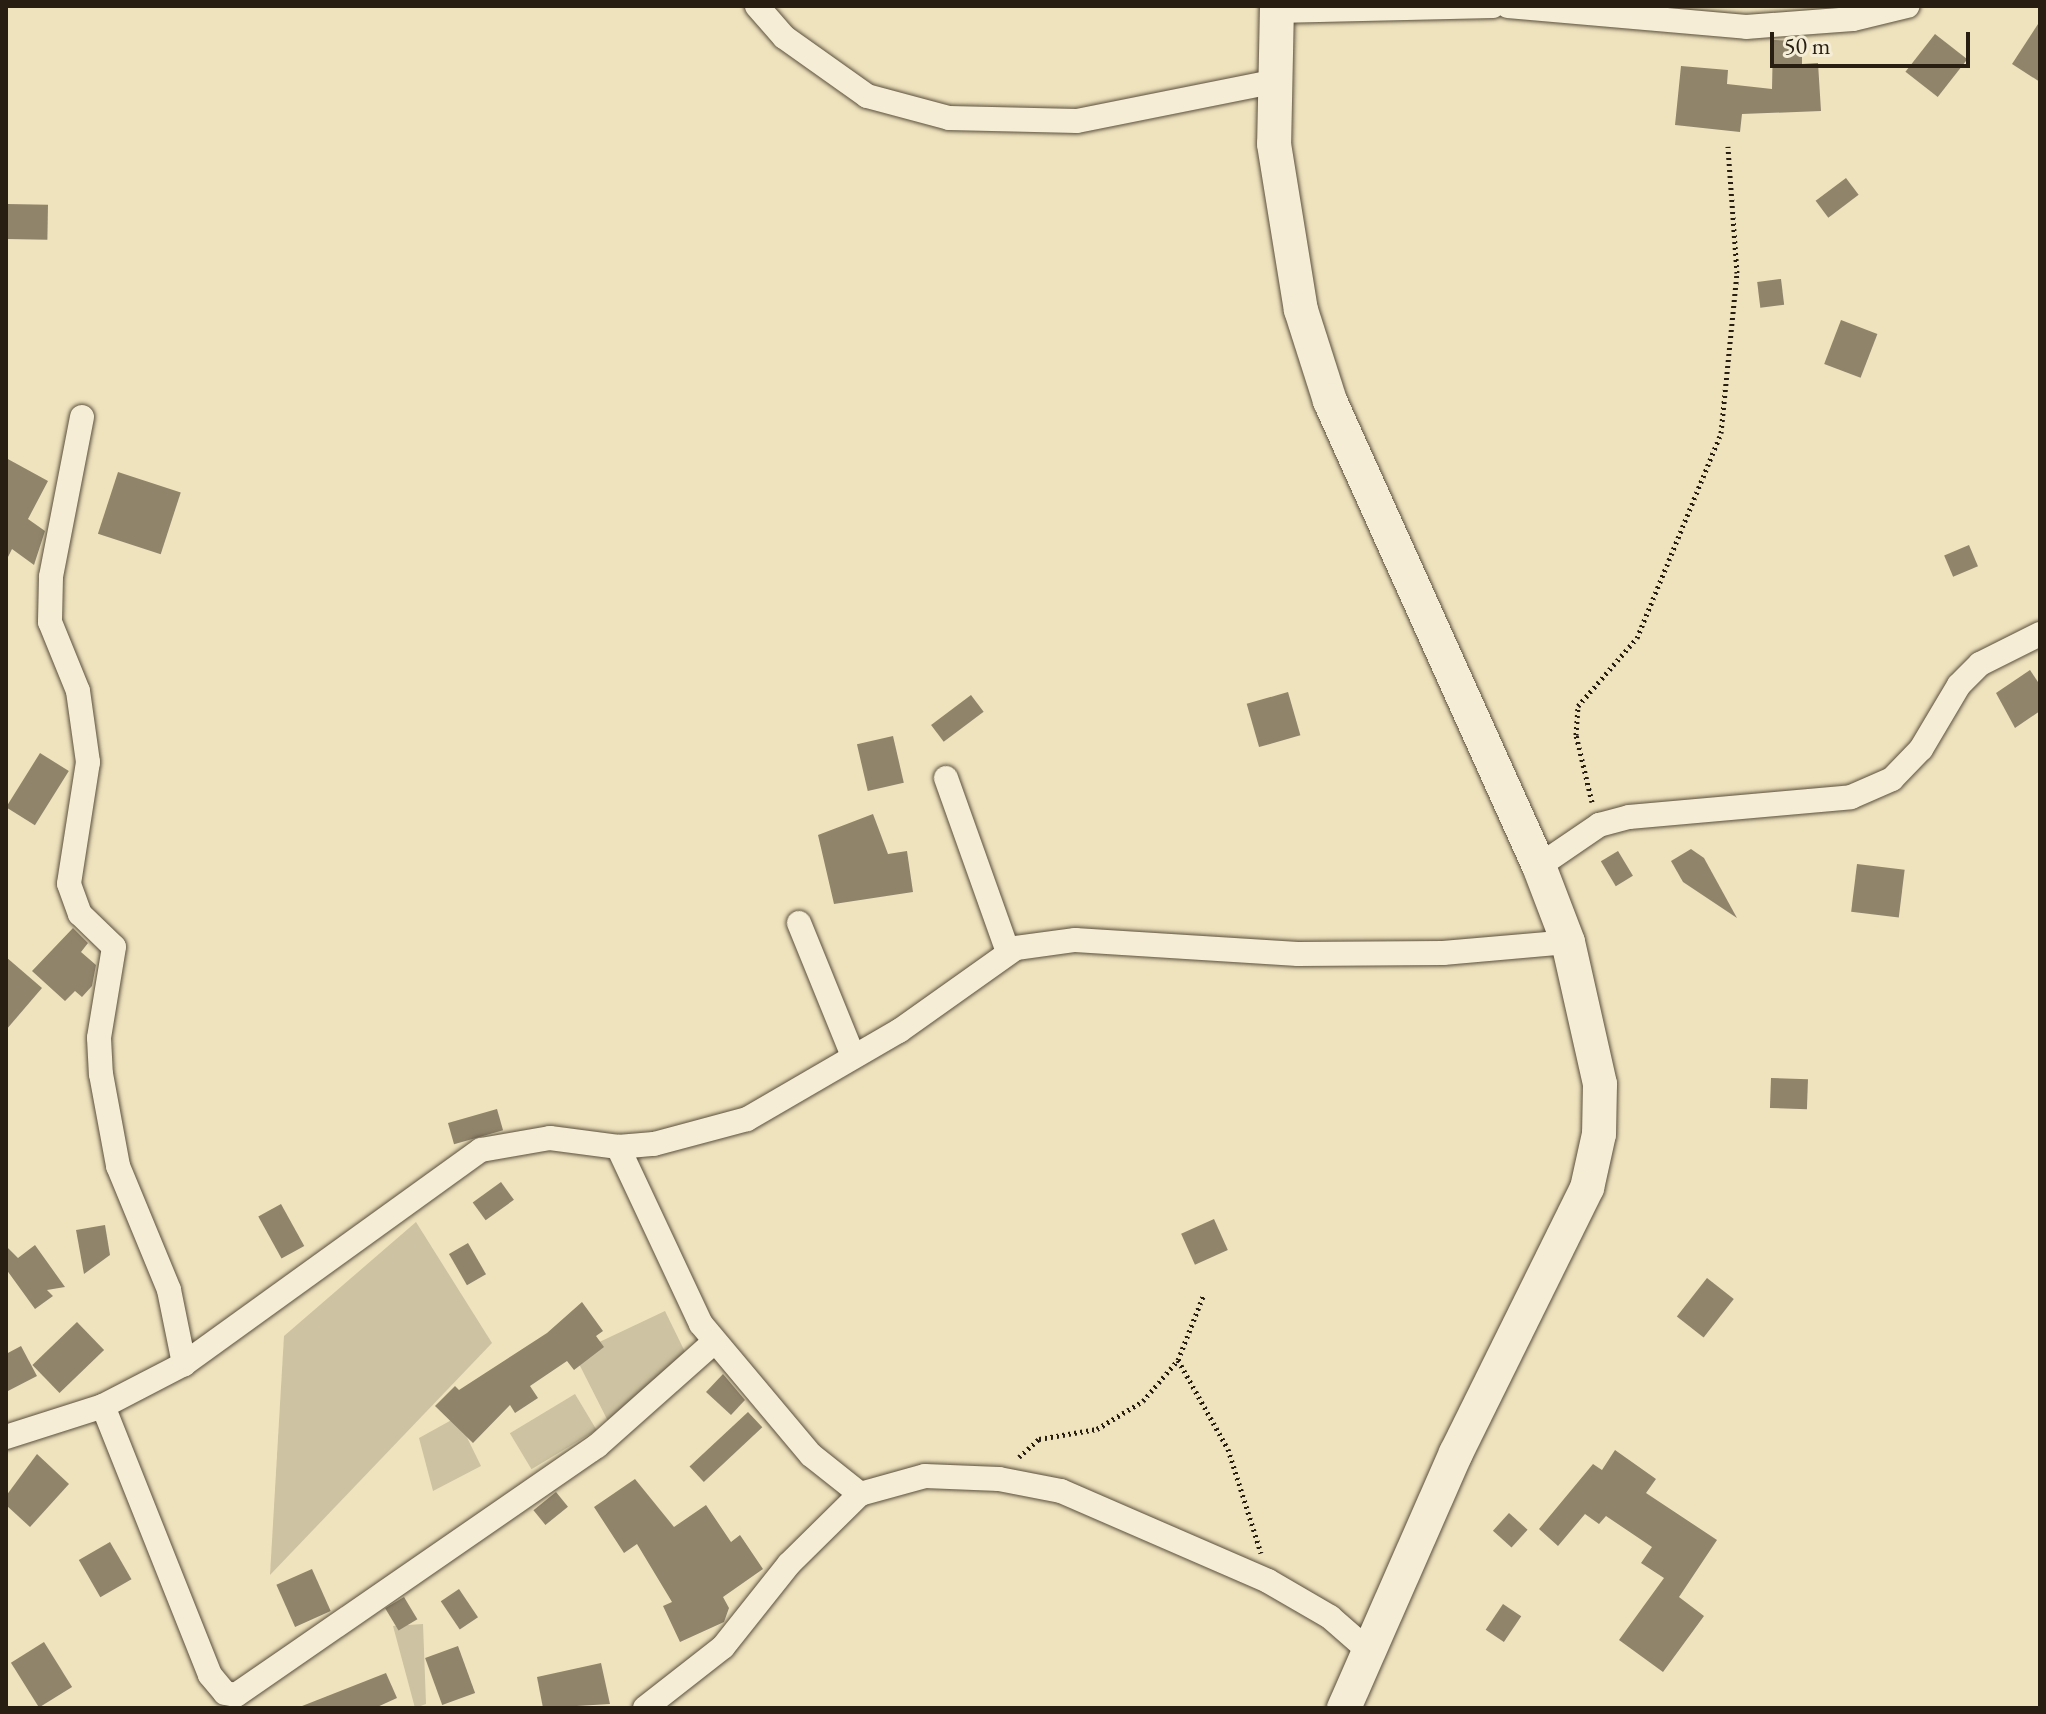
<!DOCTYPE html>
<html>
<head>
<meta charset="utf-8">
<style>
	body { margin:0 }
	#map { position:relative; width:2046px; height:1714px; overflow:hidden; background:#efe3be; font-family:"EB Garamond",serif }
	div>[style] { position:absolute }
	.green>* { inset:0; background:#cdc2a1; transform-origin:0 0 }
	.building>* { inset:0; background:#90846b; transform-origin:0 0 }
	.path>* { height:5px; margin-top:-2.5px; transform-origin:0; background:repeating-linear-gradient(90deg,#291e12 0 2px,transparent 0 6px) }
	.roads { filter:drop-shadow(0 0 2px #5a4f3d) drop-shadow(0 0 2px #5a4f3d) }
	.street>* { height:24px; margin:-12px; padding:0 12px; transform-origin:12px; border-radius:12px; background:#f5edd5 }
	.secondary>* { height:34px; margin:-17px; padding:0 17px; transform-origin:17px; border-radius:17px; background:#f5edd5 }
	span { translate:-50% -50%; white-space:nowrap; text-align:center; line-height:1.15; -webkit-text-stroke:8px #f5edd5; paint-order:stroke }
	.frame { position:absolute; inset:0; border:8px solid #291e12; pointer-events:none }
	.scale { position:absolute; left:1770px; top:32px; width:200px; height:36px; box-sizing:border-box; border:4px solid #291e12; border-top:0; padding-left:10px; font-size:24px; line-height:28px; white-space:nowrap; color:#291e12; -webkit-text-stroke:6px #f5edd5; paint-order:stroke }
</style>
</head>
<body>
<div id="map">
	<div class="green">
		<i style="clip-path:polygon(416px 1222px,492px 1343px,270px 1575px,284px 1336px)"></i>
		<i style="clip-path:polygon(665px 1311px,688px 1358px,614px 1433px,574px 1354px)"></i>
		<i style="left:575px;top:1394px;width:42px;height:76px;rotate:59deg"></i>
		<i style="clip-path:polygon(457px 1417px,481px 1466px,433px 1491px,419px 1438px)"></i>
		<i style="clip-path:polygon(423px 1624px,426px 1704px,415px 1708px,393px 1626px)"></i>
	</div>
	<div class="building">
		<i style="clip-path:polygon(2040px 21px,2040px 82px,2012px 64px)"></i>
		<i style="left:1935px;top:34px;width:41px;height:48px;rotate:38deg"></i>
		<i style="clip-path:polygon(1773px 40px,1802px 41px,1802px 64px,1818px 63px,1821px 111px,1742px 114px,1740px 132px,1675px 125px,1681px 66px,1728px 70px,1727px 84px,1772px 89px)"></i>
		<i style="left:1846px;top:178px;width:21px;height:38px;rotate:53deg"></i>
		<i style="left:7px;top:204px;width:41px;height:35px;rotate:1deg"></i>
		<i style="left:1781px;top:279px;width:26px;height:24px;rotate:83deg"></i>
		<i style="left:1841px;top:320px;width:39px;height:47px;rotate:21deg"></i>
		<i style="clip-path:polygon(6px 458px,48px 481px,28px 519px,45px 531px,34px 565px,12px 549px,6px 561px)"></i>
		<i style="left:118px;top:472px;width:66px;height:65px;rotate:18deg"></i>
		<i style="left:1969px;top:545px;width:23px;height:27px;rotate:67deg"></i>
		<i style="clip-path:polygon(2030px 670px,2040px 685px,2040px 711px,2015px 728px,1996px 693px)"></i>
		<i style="left:1288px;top:692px;width:45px;height:43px;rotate:74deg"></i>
		<i style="left:971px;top:695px;width:21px;height:50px;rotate:53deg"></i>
		<i style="left:893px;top:736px;width:48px;height:37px;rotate:77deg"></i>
		<i style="left:40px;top:753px;width:34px;height:64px;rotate:32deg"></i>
		<i style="clip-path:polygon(873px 814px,888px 854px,907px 851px,913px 892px,834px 904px,818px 835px)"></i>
		<i style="clip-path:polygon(1691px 849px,1704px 858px,1737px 918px,1683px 882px,1671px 861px)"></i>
		<i style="left:1618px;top:851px;width:29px;height:20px;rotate:59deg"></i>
		<i style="left:1857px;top:864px;width:48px;height:48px;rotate:7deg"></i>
		<i style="clip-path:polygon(73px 928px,88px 943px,81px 952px,96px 965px,92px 986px,82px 997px,75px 991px,65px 1001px,32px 971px)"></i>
		<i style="clip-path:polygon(6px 957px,42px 988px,6px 1030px)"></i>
		<i style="left:1771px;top:1078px;width:37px;height:30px;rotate:2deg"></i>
		<i style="left:497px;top:1109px;width:22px;height:51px;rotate:74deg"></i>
		<i style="left:501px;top:1182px;width:22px;height:35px;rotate:54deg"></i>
		<i style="left:281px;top:1204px;width:48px;height:26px;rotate:61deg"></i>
		<i style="left:1214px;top:1219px;width:34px;height:36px;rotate:66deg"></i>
		<i style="clip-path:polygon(105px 1225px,110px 1255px,84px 1274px,76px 1230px)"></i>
		<i style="left:468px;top:1243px;width:36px;height:22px;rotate:60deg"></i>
		<i style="clip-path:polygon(35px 1245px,65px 1287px,47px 1290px,53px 1296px,35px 1309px,6px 1269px,6px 1246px,18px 1258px)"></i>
		<i style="left:1707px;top:1278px;width:34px;height:49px;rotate:38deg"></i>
		<i style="clip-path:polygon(582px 1302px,603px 1331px,596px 1336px,604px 1347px,574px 1370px,567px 1361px,530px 1386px,538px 1398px,515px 1413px,510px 1405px,473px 1443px,435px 1406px,455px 1386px,459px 1390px,547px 1333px)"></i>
		<i style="left:77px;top:1322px;width:39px;height:62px;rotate:46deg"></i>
		<i style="clip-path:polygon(21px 1346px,37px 1376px,6px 1392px,6px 1354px)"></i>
		<i style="clip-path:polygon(723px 1374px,745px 1400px,731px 1415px,706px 1392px)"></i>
		<i style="left:748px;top:1412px;width:21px;height:80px;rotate:47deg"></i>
		<i style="clip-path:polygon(1615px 1450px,1656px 1479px,1646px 1493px,1717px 1540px,1679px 1597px,1704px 1616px,1663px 1672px,1619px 1640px,1664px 1578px,1641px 1563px,1652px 1547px,1606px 1516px,1599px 1524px,1585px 1514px,1558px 1546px,1539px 1529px,1593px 1464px,1602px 1470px)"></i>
		<i style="clip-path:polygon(37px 1454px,69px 1484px,30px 1527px,6px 1505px,6px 1496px)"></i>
		<i style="clip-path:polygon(635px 1479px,674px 1527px,706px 1505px,731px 1542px,740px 1535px,763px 1569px,723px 1597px,729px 1608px,724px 1622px,680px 1642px,663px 1606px,672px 1602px,637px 1544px,624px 1553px,594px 1507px)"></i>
		<i style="left:556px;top:1492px;width:19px;height:29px;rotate:51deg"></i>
		<i style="left:1509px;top:1513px;width:25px;height:24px;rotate:42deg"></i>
		<i style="left:110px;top:1542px;width:43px;height:36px;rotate:60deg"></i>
		<i style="left:312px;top:1569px;width:46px;height:39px;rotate:66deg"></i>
		<i style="left:459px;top:1589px;width:34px;height:22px;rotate:56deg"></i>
		<i style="left:404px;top:1597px;width:26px;height:22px;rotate:59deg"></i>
		<i style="left:1503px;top:1604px;width:22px;height:31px;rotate:34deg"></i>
		<i style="left:44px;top:1642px;width:53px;height:39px;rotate:58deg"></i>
		<i style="left:458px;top:1646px;width:50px;height:35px;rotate:70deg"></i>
		<i style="clip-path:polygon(601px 1663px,610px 1704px,543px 1708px,537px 1677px)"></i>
		<i style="clip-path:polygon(386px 1673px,397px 1698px,375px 1708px,297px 1708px)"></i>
	</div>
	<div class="path">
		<i style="left:1592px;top:802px;width:69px;rotate:-103.4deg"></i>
		<i style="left:1576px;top:735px;width:29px;rotate:-86deg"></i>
		<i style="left:1578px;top:706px;width:90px;rotate:-49.1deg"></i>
		<i style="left:1637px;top:638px;width:222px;rotate:-67.7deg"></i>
		<i style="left:1721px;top:433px;width:161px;rotate:-84.3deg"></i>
		<i style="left:1737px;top:273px;width:127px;rotate:-94.1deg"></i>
		<i style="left:1178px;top:1360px;width:102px;rotate:60.7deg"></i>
		<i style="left:1228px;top:1449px;width:109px;rotate:72.4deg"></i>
		<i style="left:1019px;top:1457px;width:27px;rotate:-42deg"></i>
		<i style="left:1039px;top:1439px;width:59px;rotate:-9.8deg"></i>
		<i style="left:1097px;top:1429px;width:54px;rotate:-31.3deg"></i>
		<i style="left:1143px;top:1401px;width:54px;rotate:-49.5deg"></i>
		<i style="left:1178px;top:1360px;width:71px;rotate:-68.5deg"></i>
	</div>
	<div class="roads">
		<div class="street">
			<i style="left:757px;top:6px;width:41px;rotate:48.9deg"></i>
			<i style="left:784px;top:37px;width:102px;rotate:35.4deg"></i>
			<i style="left:867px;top:96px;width:85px;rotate:15deg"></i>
			<i style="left:949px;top:118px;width:128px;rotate:1.3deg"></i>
			<i style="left:1077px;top:121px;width:200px;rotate:-11.3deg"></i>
			<i style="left:1508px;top:6px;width:239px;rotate:5deg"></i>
			<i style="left:1746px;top:27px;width:107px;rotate:-4.3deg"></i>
			<i style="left:1853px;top:19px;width:56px;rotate:-13.5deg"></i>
			<i style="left:1276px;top:11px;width:217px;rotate:-1.3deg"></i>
			<i style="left:82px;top:417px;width:163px;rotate:101deg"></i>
			<i style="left:51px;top:577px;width:45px;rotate:91.3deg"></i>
			<i style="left:50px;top:622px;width:74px;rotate:67.9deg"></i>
			<i style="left:78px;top:691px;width:72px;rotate:82deg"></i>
			<i style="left:88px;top:762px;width:123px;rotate:98.9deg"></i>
			<i style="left:69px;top:884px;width:32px;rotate:70deg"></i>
			<i style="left:80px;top:914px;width:47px;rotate:44.1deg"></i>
			<i style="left:114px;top:947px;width:92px;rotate:99.4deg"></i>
			<i style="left:99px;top:1038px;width:36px;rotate:87deg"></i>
			<i style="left:101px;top:1074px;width:94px;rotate:79.5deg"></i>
			<i style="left:118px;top:1166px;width:134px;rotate:67.6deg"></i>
			<i style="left:169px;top:1290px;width:76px;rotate:78.5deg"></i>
			<i style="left:946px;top:778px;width:185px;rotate:70.4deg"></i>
			<i style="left:1539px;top:866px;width:73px;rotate:-34.3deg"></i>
			<i style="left:1599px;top:825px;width:31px;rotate:-15deg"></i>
			<i style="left:1629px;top:817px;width:223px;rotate:-5.1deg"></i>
			<i style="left:1851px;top:797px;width:45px;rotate:-23.7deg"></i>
			<i style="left:1892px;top:779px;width:42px;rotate:-46deg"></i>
			<i style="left:1921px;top:749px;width:74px;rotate:-59.3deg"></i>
			<i style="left:1959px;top:685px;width:30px;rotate:-45deg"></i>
			<i style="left:1980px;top:664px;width:67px;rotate:-26.6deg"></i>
			<i style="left:799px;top:923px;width:144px;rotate:67.9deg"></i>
			<i style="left:618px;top:1147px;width:195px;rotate:64.9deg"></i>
			<i style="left:701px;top:1324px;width:171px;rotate:50deg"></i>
			<i style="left:811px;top:1455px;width:63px;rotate:38.5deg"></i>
			<i style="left:103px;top:1406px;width:289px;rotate:68.3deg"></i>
			<i style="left:210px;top:1675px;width:23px;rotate:50deg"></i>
			<i style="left:225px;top:1693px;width:11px;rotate:10deg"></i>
			<i style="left:236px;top:1695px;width:439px;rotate:-34.6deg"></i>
			<i style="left:597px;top:1446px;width:157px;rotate:-41.6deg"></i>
			<i style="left:6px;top:1437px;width:102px;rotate:-17.7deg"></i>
			<i style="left:103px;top:1406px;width:91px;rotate:-27.4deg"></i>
			<i style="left:184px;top:1364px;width:366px;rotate:-35.8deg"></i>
			<i style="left:481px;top:1150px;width:70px;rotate:-9.9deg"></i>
			<i style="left:550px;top:1138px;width:69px;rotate:7.5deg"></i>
			<i style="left:618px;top:1147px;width:36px;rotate:-5deg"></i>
			<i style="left:654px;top:1144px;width:96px;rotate:-15deg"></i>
			<i style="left:747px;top:1119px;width:176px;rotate:-30.1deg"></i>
			<i style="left:899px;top:1031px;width:143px;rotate:-35.4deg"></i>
			<i style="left:1016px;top:948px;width:60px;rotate:-7.7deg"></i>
			<i style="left:1075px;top:940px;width:223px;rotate:3.6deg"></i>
			<i style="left:1298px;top:954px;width:145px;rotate:-0.4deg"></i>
			<i style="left:1443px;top:953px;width:125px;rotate:-5deg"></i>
			<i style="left:645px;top:1708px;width:99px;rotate:-38deg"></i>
			<i style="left:723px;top:1647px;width:106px;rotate:-51.5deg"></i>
			<i style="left:789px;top:1564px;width:100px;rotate:-44.6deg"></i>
			<i style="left:860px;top:1494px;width:67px;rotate:-15.5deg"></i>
			<i style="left:925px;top:1476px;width:74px;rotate:2.3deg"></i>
			<i style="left:999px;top:1479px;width:63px;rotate:11deg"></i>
			<i style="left:1061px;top:1491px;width:226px;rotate:23.5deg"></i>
			<i style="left:1268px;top:1581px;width:72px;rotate:30.1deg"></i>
			<i style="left:1330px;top:1617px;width:52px;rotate:41.1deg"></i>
		</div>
		<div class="secondary">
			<i style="left:1277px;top:6px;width:138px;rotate:91.2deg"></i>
			<i style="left:1274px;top:144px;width:168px;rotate:80.8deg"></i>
			<i style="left:1301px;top:310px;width:96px;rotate:72.3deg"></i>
			<i style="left:1330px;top:401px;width:510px;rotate:65.8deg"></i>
			<i style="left:1539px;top:866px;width:81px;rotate:69.1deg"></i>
			<i style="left:1568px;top:942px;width:146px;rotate:77.3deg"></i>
			<i style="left:1600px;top:1084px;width:50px;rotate:91.1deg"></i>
			<i style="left:1599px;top:1134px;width:55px;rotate:102.5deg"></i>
			<i style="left:1587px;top:1188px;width:296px;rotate:116.3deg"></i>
			<i style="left:1456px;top:1453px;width:279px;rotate:113.7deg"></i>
		</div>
	</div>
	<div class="frame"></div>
	<div class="scale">50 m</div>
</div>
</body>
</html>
